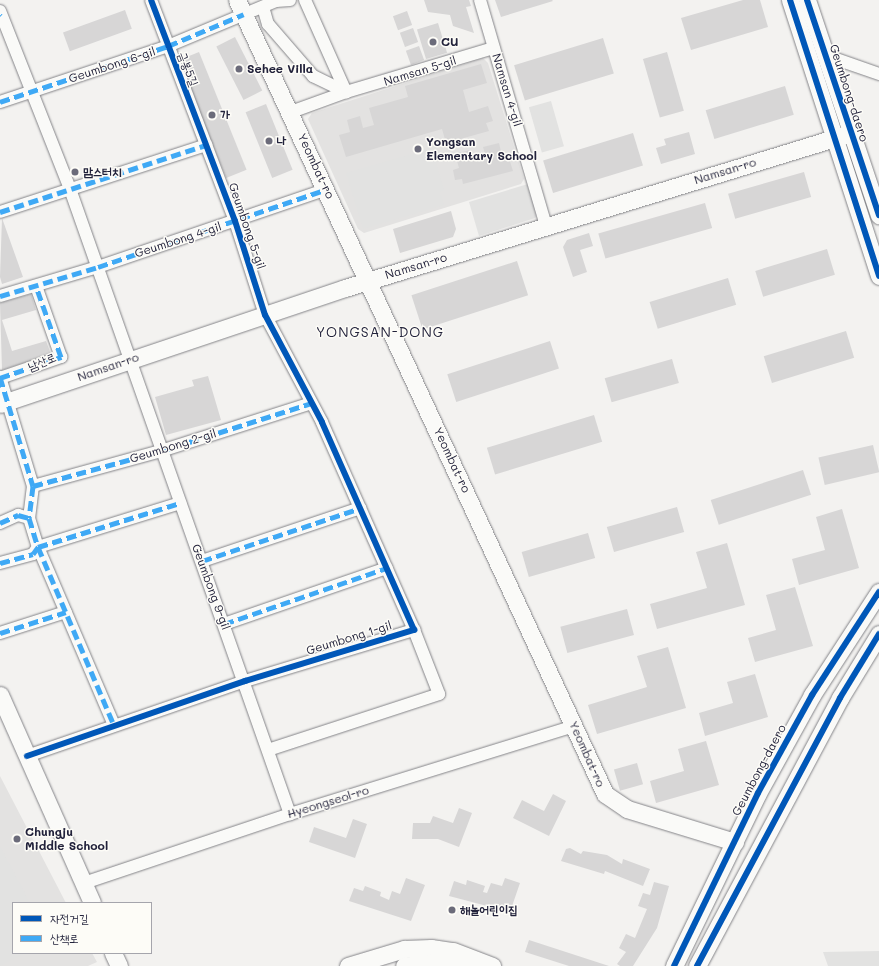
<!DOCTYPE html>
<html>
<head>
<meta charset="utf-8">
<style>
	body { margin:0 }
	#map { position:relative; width:879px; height:966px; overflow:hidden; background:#f3f2f0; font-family:Mali,"Poor Story",sans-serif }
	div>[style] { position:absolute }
	.built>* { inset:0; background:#e3e2e1 }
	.green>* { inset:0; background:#e2e2e1; transform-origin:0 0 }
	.building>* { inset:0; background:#d7d6d6; transform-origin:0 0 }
	.roads { filter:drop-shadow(0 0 1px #848488) drop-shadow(0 0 1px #848488) }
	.street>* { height:12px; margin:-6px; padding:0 6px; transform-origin:6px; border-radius:6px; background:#fafaf8 }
	.secondary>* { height:17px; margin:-8.5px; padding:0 8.5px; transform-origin:8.5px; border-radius:8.5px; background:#fafaf8 }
	.quiet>* { height:5px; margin-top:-2.5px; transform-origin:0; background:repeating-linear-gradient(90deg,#3fa9f5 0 10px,transparent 0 15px) }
	.cycleway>* { height:6px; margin:-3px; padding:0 3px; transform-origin:3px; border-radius:3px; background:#0057b8 }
	.dots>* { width:11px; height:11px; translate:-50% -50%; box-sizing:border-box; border:2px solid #fdfcf7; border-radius:50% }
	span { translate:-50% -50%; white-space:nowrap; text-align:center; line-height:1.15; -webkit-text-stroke:3px #fdfcf7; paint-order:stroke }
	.poi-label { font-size:12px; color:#22223b; font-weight:700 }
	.left { translate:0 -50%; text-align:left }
	.street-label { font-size:12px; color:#22223b }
	.quarter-label { font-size:14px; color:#22223b; letter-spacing:1px }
	.legend { position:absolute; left:12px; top:902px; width:140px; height:52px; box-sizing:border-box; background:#fdfcf7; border:1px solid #a5a5ac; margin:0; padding:5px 7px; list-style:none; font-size:12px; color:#22223b }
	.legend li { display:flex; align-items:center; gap:8px; height:20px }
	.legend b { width:20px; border:1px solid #a5a5ac }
</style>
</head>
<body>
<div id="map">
	<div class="built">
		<i style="clip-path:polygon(483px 58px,488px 63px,524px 179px,521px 184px,364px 233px,358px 229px,308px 119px,312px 113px)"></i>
		<i style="clip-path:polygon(0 776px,66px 903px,13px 903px,13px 953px,92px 953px,97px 962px,88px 966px,0 966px)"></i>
	</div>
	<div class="green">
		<i style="left:551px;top:101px;width:47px;height:23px;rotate:74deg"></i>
		<i style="clip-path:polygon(432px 148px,444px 190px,440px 192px,444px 205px,363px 229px,346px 173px)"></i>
		<i style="clip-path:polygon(528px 184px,537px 214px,535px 218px,479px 236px,469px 202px)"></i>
		<i style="clip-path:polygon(0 846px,30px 903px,13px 903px,13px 953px,26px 953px,0 966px)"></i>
		<i style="clip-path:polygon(879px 951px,879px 966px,828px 966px,823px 952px)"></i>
	</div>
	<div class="building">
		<i style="clip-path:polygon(424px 0,469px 0,471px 6px,466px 7px,474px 33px,453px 26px,450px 15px,428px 12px)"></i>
		<i style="clip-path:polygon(495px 0,552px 0,553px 1px,501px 17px)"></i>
		<i style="clip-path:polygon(743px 0,760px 0,768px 27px,691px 50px,681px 18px)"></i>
		<i style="left:125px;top:10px;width:20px;height:66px;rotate:70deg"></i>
		<i style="left:407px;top:11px;width:15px;height:15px;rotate:70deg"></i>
		<i style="left:438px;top:23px;width:31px;height:22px;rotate:73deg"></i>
		<i style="left:413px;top:28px;width:15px;height:14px;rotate:70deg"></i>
		<i style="left:235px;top:37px;width:60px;height:21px;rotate:63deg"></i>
		<i style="left:603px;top:38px;width:37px;height:93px;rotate:73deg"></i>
		<i style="left:419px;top:46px;width:15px;height:14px;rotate:70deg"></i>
		<i style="left:199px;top:52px;width:127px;height:22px;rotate:68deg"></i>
		<i style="left:667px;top:52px;width:61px;height:25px;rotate:74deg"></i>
		<i style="clip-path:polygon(481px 64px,487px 83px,463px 90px,469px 112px,488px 106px,493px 121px,486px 123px,489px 131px,446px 143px,442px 129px,346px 157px,339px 135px,350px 132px,347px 120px,360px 116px,363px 128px,374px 125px,369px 108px,408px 97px,405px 86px)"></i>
		<i style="left:785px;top:86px;width:30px;height:83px;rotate:73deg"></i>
		<i style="left:266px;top:104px;width:71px;height:22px;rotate:68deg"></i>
		<i style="clip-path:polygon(689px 132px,695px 154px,661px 164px,656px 148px,666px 145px,664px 139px)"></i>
		<i style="left:633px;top:133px;width:34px;height:94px;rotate:73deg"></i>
		<i style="clip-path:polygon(499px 143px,502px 156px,508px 155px,513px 171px,463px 184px,462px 179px,455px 180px,453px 170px,459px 168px,455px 154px,470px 150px,472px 158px,485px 154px,483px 147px)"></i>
		<i style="left:804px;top:172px;width:26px;height:79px;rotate:74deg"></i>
		<i style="left:705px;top:203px;width:26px;height:111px;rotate:74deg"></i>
		<i style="clip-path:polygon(451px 211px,456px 229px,453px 237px,400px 253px,393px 229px)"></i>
		<i style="clip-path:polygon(2px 218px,23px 277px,2px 284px,0 277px)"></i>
		<i style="clip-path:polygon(589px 233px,593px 246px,580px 250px,587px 272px,573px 277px,563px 247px,567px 240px)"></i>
		<i style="left:827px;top:249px;width:27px;height:75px;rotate:73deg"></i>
		<i style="left:517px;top:261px;width:36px;height:111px;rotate:72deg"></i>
		<i style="left:728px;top:278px;width:28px;height:82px;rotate:73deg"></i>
		<i style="clip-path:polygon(31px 294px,36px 310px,2px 320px,12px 351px,46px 341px,51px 354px,2px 370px,0 303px)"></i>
		<i style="left:846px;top:331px;width:28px;height:86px;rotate:73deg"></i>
		<i style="left:550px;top:341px;width:29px;height:108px;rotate:72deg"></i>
		<i style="left:672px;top:359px;width:25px;height:70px;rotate:74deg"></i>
		<i style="clip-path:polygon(208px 376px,221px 420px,166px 435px,155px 397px,194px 386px,192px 380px)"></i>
		<i style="left:594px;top:415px;width:28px;height:112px;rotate:73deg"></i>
		<i style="left:873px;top:445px;width:28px;height:56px;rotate:77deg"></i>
		<i style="left:803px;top:470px;width:26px;height:97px;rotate:72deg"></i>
		<i style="left:677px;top:507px;width:26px;height:73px;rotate:74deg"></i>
		<i style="clip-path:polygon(842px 509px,859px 568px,799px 585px,792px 559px,825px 550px,816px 517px)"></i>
		<i style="left:588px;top:533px;width:26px;height:69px;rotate:74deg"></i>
		<i style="clip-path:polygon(727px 543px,745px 605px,657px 629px,650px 604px,707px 588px,696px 552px)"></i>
		<i style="clip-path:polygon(795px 587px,813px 646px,755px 662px,748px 638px,776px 630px,766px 595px)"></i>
		<i style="left:627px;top:609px;width:27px;height:69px;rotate:75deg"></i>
		<i style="clip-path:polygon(668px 647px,686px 708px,597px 734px,588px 705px,647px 687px,637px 656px)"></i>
		<i style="clip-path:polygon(755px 674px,768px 717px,705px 736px,699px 713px,733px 703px,727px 682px)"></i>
		<i style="clip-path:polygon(706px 741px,719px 785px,656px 803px,650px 781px,684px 771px,678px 749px)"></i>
		<i style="left:637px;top:763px;width:22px;height:24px;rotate:74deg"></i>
		<i style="clip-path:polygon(553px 794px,566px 801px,549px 836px,513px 818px,522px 800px,544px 811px)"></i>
		<i style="clip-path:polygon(459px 808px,472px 813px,459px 847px,438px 839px,412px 839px,413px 823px,430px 823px,433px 816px,453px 823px)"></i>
		<i style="clip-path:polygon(353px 819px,367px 824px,355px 858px,309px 842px,314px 827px,346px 838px)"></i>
		<i style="clip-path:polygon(570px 848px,581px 854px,583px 851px,607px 855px,622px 864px,623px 859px,650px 869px,643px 886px,605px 871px,604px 874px,561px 861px,566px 849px)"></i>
		<i style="clip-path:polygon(406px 878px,425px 885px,411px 921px,349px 901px,354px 888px,363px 891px,365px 886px,381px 892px,380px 896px,389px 900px,392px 891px,400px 894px)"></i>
		<i style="clip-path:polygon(505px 878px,520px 883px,510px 912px,449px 896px,454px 881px,466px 885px,467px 880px,485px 886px,483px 892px,487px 893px,491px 883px,502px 886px)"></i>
		<i style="clip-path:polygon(654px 882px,669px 886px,657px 928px,633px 966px,620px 966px,617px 964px,626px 952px,619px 948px,626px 934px,635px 938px,647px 909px,638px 906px,643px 893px,650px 895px)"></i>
		<i style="clip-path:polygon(529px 940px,609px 966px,569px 966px,525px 952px)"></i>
	</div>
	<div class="roads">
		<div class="street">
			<i style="left:305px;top:0;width:101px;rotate:66deg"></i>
			<i style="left:480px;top:0;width:235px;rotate:73.7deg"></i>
			<i style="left:263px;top:7px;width:18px;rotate:74deg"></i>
			<i style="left:268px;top:24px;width:69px;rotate:49.1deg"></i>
			<i style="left:313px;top:76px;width:37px;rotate:26deg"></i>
			<i style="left:0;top:11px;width:191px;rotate:68.5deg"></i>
			<i style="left:70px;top:189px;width:663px;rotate:70.61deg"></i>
			<i style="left:823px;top:49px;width:16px;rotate:38deg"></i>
			<i style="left:836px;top:59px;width:46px;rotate:19.2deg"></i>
			<i style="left:0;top:102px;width:177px;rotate:-18.4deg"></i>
			<i style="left:168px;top:46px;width:117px;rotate:-22.6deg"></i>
			<i style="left:276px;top:1px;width:14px;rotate:-4deg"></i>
			<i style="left:291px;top:112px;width:59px;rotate:-20deg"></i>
			<i style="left:346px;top:92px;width:154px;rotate:-16.6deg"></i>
			<i style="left:0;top:212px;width:217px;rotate:-18deg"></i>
			<i style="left:0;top:296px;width:102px;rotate:-16.5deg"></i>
			<i style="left:98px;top:267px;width:242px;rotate:-18.8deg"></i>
			<i style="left:0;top:377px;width:114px;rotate:73.2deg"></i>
			<i style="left:33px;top:486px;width:32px;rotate:97deg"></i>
			<i style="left:29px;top:518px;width:30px;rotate:73deg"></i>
			<i style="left:38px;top:547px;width:194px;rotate:66.9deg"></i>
			<i style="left:0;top:378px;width:65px;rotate:-19deg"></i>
			<i style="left:61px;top:357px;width:75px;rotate:-109.4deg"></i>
			<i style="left:33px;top:486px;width:133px;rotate:-15.3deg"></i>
			<i style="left:161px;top:451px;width:157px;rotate:-17.7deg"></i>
			<i style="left:0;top:523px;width:20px;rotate:-24deg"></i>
			<i style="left:18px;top:515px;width:11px;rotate:15deg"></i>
			<i style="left:202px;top:561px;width:167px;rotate:-18.5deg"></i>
			<i style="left:0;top:563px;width:34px;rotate:-15deg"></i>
			<i style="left:33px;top:554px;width:9px;rotate:-54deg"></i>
			<i style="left:38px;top:547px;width:149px;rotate:-17.2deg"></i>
			<i style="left:224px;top:624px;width:172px;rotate:-19deg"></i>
			<i style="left:0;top:633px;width:69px;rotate:-17.7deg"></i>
			<i style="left:268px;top:750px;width:180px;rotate:-18.1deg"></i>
			<i style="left:439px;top:694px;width:69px;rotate:-111.3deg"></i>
			<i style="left:27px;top:756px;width:231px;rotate:-19deg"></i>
			<i style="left:245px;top:681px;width:177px;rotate:-16.8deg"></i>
			<i style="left:414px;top:630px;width:227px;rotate:-113.9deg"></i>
			<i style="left:322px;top:422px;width:121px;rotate:-118deg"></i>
			<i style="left:265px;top:315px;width:99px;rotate:-107.7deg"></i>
			<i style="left:235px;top:221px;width:236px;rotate:-110.8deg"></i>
			<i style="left:84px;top:883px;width:217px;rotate:-18.5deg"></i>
			<i style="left:290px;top:814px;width:298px;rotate:-17.2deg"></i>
		</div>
		<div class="secondary">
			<i style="left:237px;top:0;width:875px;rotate:65.13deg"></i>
			<i style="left:605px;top:794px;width:27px;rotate:34deg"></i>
			<i style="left:627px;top:809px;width:113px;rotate:17deg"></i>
			<i style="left:790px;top:0;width:290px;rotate:72.1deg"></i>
			<i style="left:807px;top:0;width:227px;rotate:71.5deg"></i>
			<i style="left:0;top:404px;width:364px;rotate:-18.6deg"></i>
			<i style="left:345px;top:288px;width:529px;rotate:-17.03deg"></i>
			<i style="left:0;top:695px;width:227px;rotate:66.1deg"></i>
			<i style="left:113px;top:953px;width:14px;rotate:65deg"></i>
			<i style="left:348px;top:966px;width:59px;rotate:-16.9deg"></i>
			<i style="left:404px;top:949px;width:27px;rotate:-2deg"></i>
			<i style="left:431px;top:948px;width:22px;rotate:8deg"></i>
			<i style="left:453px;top:951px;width:42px;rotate:21deg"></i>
			<i style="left:404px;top:966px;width:27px;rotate:-8deg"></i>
			<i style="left:431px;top:962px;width:30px;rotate:8deg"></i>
			<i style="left:674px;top:966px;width:192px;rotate:-64.1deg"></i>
			<i style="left:758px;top:793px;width:112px;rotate:-61.1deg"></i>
			<i style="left:812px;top:695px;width:123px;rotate:-57deg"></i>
			<i style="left:697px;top:966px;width:304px;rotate:-61.9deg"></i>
			<i style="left:840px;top:698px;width:75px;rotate:-58.6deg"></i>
		</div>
	</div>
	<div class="quiet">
		<i style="left:0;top:15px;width:1px;rotate:45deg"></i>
		<i style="left:0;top:102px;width:177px;rotate:-18.4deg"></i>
		<i style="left:168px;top:46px;width:82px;rotate:-22.8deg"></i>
		<i style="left:0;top:212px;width:217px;rotate:-18deg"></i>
		<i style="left:0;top:296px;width:102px;rotate:-16.5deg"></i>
		<i style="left:98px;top:267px;width:242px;rotate:-18.8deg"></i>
		<i style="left:0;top:377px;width:114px;rotate:73.2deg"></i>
		<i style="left:33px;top:486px;width:32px;rotate:97deg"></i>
		<i style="left:29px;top:518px;width:30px;rotate:73deg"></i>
		<i style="left:38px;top:547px;width:194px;rotate:66.9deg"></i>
		<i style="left:0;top:378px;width:65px;rotate:-19deg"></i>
		<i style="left:61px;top:357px;width:75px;rotate:-109.4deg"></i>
		<i style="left:33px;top:486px;width:133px;rotate:-15.3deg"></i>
		<i style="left:161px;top:451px;width:157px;rotate:-17.7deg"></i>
		<i style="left:0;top:523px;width:20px;rotate:-24deg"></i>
		<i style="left:18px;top:515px;width:11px;rotate:15deg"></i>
		<i style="left:202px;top:561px;width:167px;rotate:-18.5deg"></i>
		<i style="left:0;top:563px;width:34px;rotate:-15deg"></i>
		<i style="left:33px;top:554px;width:9px;rotate:-54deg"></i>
		<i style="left:38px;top:547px;width:149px;rotate:-17.2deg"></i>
		<i style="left:224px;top:624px;width:172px;rotate:-19deg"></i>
		<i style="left:0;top:633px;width:69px;rotate:-17.7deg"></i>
	</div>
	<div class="cycleway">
		<i style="left:790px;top:0;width:290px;rotate:72.1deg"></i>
		<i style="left:807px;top:0;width:227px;rotate:71.5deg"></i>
		<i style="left:27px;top:756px;width:231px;rotate:-19deg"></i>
		<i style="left:245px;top:681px;width:177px;rotate:-16.8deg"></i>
		<i style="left:414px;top:630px;width:227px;rotate:-113.9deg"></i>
		<i style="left:322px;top:422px;width:121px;rotate:-118deg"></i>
		<i style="left:265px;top:315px;width:99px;rotate:-107.7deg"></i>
		<i style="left:235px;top:221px;width:236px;rotate:-110.8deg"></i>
		<i style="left:674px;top:966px;width:192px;rotate:-64.1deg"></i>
		<i style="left:758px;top:793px;width:112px;rotate:-61.1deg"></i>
		<i style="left:812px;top:695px;width:123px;rotate:-57deg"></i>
		<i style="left:697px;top:966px;width:304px;rotate:-61.9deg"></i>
		<i style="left:840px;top:698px;width:75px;rotate:-58.6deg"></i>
	</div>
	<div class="dots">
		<i style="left:433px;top:42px;background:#6b6b7a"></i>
		<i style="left:239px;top:69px;background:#6b6b7a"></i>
		<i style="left:212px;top:115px;background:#6b6b7a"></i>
		<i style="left:269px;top:141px;background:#6b6b7a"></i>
		<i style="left:418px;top:149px;background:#6b6b7a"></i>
		<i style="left:75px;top:172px;background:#6b6b7a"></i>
		<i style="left:17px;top:839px;background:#6b6b7a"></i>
		<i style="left:452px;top:910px;background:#6b6b7a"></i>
	</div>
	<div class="poi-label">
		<span class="left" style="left:441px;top:42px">CU</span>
		<span class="left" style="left:247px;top:69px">Sehee Villa</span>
		<span class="left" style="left:220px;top:115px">가</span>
		<span class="left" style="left:277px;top:141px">나</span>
		<span class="left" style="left:426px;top:149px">Yongsan<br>Elementary School</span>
		<span class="left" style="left:83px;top:172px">맘스터치</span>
		<span class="left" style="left:25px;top:839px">Chungju<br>Middle School</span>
		<span class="left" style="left:460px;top:910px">해놀어린이집</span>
	</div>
	<div class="street-label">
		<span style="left:112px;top:65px;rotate:-18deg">Geumbong 6-gil</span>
		<span style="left:188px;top:69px;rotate:69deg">금봉5길</span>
		<span style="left:420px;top:71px;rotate:-17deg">Namsan 5-gil</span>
		<span style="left:507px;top:90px;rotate:73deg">Namsan 4-gil</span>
		<span style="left:849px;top:93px;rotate:72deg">Geumbong-daero</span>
		<span style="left:316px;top:166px;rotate:65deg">Yeombat-ro</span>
		<span style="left:725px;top:171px;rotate:-17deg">Namsan-ro</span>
		<span style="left:247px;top:226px;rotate:71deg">Geumbong 5-gil</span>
		<span style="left:178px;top:240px;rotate:-18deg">Geumbong 4-gil</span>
		<span style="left:416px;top:266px;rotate:-17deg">Namsan-ro</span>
		<span style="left:42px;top:362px;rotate:-22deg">남산로</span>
		<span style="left:108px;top:367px;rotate:-19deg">Namsan-ro</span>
		<span style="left:173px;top:446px;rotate:-17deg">Geumbong 2-gil</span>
		<span style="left:452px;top:460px;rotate:65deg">Yeombat-ro</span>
		<span style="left:211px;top:587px;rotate:70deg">Geumbong 9-gil</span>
		<span style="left:349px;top:638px;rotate:-17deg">Geumbong 1-gil</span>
		<span style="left:587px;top:754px;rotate:66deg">Yeombat-ro</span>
		<span style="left:759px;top:770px;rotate:-62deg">Geumbong-daero</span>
		<span style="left:328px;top:802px;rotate:-17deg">Hyeongseol-ro</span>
	</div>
	<div class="quarter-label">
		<span style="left:380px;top:332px">YONGSAN-DONG</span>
	</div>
	<ul class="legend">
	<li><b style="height:5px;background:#0057b8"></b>자전거길</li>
	<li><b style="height:5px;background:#3fa9f5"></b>산책로</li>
	</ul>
</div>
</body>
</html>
